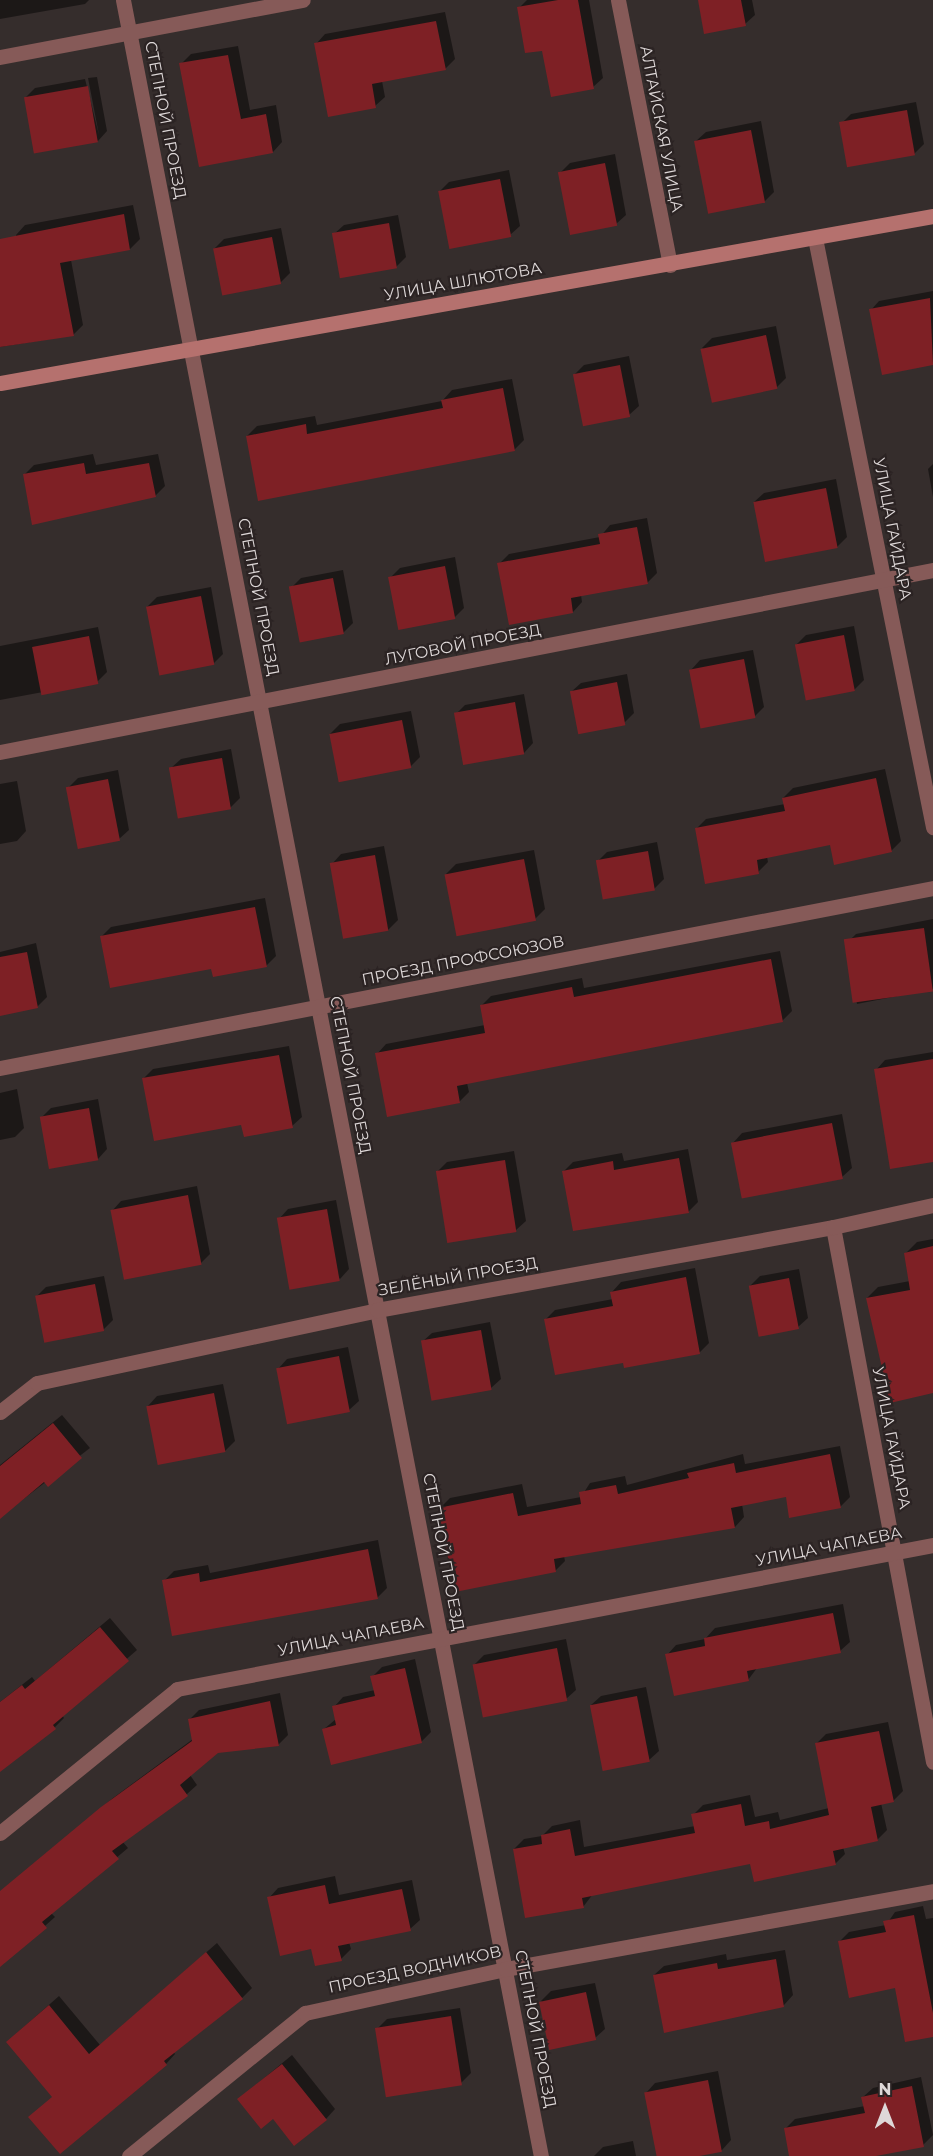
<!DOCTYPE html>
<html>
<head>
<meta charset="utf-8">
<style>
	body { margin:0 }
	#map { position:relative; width:933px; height:2156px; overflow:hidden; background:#352d2c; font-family:Montserrat,sans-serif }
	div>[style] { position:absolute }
	.shadow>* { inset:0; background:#0007 }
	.building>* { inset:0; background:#7e2025; transform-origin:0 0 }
	.minor>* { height:15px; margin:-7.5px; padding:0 7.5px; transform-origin:7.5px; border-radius:7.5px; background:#865a58 }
	.secondary>* { height:15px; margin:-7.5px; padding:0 7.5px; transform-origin:7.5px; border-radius:7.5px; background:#b5716e }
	span { translate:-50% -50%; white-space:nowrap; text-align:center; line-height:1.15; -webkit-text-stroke:4.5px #2b2323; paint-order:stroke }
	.street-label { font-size:16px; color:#ded8d8 }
	.north { position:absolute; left:855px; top:2078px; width:60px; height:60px; -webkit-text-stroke:4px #2b2323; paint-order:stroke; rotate:0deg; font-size:16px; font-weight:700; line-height:24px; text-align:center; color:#ded8d8 }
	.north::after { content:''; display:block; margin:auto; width:21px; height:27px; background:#ded8d8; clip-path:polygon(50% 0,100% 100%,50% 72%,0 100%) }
</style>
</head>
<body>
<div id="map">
	<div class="shadow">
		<i style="clip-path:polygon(0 0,89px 0,85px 4px,0 19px)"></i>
		<i style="clip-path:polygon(527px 0,589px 0,603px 78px,593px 87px,519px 8px)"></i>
		<i style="clip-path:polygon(699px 0,752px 0,755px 15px,745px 24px)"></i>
		<i style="clip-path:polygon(445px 12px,455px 59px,445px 69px,382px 81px,385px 97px,375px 106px,316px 44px,325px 34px)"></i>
		<i style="clip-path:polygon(238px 46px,250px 110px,276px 105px,282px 142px,273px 152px,181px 64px,191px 54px)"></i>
		<i style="clip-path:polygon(97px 77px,107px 131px,98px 141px,25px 98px,35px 88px,85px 79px,99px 135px,88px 78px)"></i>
		<i style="clip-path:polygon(916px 102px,924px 144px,914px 154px,841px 124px,851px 114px)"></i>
		<i style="clip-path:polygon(761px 121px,774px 192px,764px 202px,696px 141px,706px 132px)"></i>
		<i style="clip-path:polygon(615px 154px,626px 215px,616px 224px,560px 173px,570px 163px)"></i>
		<i style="clip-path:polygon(509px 170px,520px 226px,510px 235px,440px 191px,449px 182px)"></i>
		<i style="clip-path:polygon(133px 205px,140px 239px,130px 249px,71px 260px,83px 325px,73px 335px,0 347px,0 259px,19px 255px,16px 235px,25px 225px)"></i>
		<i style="clip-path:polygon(398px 215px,406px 257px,396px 267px,334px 234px,344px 225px)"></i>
		<i style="clip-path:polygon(281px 228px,290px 273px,280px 283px,214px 249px,224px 239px)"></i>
		<i style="clip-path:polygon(933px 291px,933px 362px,883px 373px,871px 310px,879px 301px)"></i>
		<i style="clip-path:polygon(776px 326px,786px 378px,776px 388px,702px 348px,712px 338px)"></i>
		<i style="clip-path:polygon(629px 356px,639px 406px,629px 415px,574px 375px,584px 365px)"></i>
		<i style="clip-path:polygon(512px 379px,524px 440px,514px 450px,247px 436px,257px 426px,315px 416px,317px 425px,442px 401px,452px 390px)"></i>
		<i style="clip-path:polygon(93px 454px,96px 465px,158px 454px,165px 486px,155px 496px,24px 475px,34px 465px)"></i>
		<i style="clip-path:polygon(933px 464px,933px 497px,928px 469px)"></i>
		<i style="clip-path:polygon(836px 479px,847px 537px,837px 547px,754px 502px,764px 493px)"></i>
		<i style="clip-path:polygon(647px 518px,657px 573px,647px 583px,581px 595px,582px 602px,573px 612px,499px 564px,509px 554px,600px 537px,610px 525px)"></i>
		<i style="clip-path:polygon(455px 557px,464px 608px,454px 618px,390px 578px,400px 568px)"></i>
		<i style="clip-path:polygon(343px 570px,353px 623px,343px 633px,291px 588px,301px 578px)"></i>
		<i style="clip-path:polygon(211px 587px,223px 654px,214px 663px,147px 607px,157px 597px)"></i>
		<i style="clip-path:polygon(854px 626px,864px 680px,854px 690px,796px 645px,806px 635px)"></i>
		<i style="clip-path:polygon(98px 627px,107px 672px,97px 682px,0 700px,0 646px)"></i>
		<i style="clip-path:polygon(753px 650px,764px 707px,754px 717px,691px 670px,700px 660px)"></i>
		<i style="clip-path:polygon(627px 674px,634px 713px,624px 723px,571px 692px,581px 683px)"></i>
		<i style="clip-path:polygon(524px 694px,533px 743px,524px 753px,455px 715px,465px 705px)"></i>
		<i style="clip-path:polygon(411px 711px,420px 757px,410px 767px,330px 734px,340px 724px)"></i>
		<i style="clip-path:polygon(231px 749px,240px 798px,230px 808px,171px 768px,181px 759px)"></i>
		<i style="clip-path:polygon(885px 769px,901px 841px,891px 851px,831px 843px,767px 857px,768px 862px,758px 872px,696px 829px,706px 819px,785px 804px,783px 798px,793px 788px)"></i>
		<i style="clip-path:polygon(118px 770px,129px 830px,119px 839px,68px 788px,78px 778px)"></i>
		<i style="clip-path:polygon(17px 781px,26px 831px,17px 841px,0 844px,0 784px)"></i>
		<i style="clip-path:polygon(657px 842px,664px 879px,654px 889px,598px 861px,607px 852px)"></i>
		<i style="clip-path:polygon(384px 846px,398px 920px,388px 930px,332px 864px,341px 854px)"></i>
		<i style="clip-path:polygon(534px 850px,545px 909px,535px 919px,446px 874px,456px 864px)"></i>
		<i style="clip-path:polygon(265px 898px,276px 956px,266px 966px,213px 967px,101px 937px,111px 927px)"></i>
		<i style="clip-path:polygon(933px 919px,933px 989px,857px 1004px,846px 944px,856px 934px)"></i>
		<i style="clip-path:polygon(36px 943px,47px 997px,37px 1007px,0 1013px,0 952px)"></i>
		<i style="clip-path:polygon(780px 951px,792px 1011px,782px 1021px,467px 1083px,469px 1092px,459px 1102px,377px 1054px,386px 1044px,485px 1025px,481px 1006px,491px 996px,582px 978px,584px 988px)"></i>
		<i style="clip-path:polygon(289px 1046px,302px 1117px,292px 1126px,243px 1123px,144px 1078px,153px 1069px)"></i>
		<i style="clip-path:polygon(933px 1052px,933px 1161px,876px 1070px,885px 1060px)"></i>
		<i style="clip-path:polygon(17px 1089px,24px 1128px,15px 1137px,0 1140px,0 1093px)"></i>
		<i style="clip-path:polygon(98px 1099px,107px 1149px,98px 1159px,41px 1118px,51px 1108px)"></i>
		<i style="clip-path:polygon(842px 1114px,852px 1168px,842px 1177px,733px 1143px,742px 1133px)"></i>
		<i style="clip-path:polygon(688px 1149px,698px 1202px,688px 1212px,563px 1172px,573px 1162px,622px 1153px,624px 1161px)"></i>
		<i style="clip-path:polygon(514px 1151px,526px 1221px,516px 1230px,437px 1172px,447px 1162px)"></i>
		<i style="clip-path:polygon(197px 1186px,210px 1254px,200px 1264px,112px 1211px,121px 1201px)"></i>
		<i style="clip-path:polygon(336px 1200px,349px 1269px,340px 1279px,279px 1219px,288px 1209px)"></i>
		<i style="clip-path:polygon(933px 1239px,933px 1392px,867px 1298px,878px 1287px,910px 1281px,906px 1253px,917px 1242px)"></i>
		<i style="clip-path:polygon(695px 1268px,709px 1343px,700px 1352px,625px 1361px,546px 1319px,555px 1310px,613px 1299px,612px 1292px,621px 1282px)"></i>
		<i style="clip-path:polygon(799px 1269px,808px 1318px,798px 1327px,750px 1286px,760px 1276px)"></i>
		<i style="clip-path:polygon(104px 1276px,113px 1320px,103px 1330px,36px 1297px,46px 1287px)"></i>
		<i style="clip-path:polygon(490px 1322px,501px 1379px,491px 1388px,422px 1342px,432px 1333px)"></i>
		<i style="clip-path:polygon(348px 1347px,359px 1401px,349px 1410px,278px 1369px,287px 1359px)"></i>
		<i style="clip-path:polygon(223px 1384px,235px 1441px,225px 1451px,148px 1406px,157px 1396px)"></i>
		<i style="clip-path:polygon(62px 1415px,90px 1448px,0 1517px,0 1465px)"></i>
		<i style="clip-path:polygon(840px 1446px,850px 1497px,840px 1507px,787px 1495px,742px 1504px,744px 1517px,735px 1527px,564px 1556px,565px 1561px,555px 1571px,440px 1508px,450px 1498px,522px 1484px,527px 1507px,581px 1497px,590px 1483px,625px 1476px,627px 1485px,743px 1454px,745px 1464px)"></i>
		<i style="clip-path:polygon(378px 1540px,387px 1588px,377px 1598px,164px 1581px,174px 1571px,208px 1565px,210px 1573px)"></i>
		<i style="clip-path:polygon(843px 1604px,850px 1642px,840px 1651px,757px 1668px,748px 1680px,667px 1655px,676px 1645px,705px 1639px,715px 1628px)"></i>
		<i style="clip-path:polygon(110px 1618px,137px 1650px,62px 1715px,64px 1718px,55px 1727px,0 1766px,0 1702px,32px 1677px,35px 1681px)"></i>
		<i style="clip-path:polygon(566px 1639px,576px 1690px,566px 1699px,474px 1665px,484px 1655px)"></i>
		<i style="clip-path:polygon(415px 1659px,431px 1732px,421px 1742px,324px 1729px,336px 1719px,334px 1707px,343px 1697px,375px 1690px,372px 1677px,382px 1667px)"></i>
		<i style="clip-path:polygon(646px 1687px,659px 1751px,649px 1760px,591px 1705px,601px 1696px)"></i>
		<i style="clip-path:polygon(280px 1693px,288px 1735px,278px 1745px,218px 1752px,190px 1775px,197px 1785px,187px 1794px,122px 1841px,128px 1848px,51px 1913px,55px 1917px,0 1966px,0 1892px,113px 1798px,193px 1739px,189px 1720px,199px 1710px)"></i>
		<i style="clip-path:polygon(888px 1722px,903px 1791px,893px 1801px,881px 1803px,887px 1830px,877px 1840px,843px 1847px,845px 1854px,835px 1864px,752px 1862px,593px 1894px,583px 1907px,514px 1849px,524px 1839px,542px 1836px,552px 1826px,580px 1820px,584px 1847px,695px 1826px,693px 1815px,703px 1805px,750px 1795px,755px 1817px,778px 1812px,780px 1820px,829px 1808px,816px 1744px,826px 1734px)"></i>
		<i style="clip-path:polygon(335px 1876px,339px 1895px,412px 1880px,420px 1920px,410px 1929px,349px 1942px,351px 1949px,341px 1959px,312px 1948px,269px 1898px,278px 1888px)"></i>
		<i style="clip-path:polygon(923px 1906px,926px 1919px,933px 1918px,933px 2035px,896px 1986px,839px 1942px,849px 1932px,886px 1925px,895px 1912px)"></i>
		<i style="clip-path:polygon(217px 1943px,252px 1988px,242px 1998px,173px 2051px,175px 2054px,166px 2064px,53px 2096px,17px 2033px,59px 1996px,100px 2045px)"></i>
		<i style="clip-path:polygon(785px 1950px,793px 1995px,784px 2005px,665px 2031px,654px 1975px,664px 1966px,726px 1954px,727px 1960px)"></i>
		<i style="clip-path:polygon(595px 1983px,605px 2029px,595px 2038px,541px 2001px,551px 1991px)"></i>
		<i style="clip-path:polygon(460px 2008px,471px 2073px,461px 2083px,377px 2029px,387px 2019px)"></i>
		<i style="clip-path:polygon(292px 2055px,335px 2109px,326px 2119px,274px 2117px,239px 2099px)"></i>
		<i style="clip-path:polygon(718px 2071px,731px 2140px,722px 2150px,692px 2156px,658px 2156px,646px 2093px,655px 2083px)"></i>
		<i style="clip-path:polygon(921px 2077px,933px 2135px,923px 2145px,868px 2156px,791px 2156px,785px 2129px,795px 2119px,865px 2106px,863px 2097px,873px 2088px)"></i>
		<i style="clip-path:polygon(633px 2141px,636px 2156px,594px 2156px,603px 2147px)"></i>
	</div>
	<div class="building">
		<i style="clip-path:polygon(558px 0,578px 0,594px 89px,551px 97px,542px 51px,525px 53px,517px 7px)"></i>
		<i style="clip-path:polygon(698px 0,741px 0,746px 26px,704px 34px)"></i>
		<i style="clip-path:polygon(436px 21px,446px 70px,372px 84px,376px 108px,328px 117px,314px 43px)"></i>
		<i style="clip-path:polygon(228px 55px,241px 119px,266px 114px,273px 153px,199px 167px,179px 63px)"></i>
		<i style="left:88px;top:86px;width:57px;height:65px;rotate:80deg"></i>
		<i style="left:907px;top:110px;width:46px;height:69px;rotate:80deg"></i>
		<i style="left:751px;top:130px;width:74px;height:58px;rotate:79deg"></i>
		<i style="left:605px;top:163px;width:64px;height:48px;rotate:79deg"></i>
		<i style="left:500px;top:179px;width:59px;height:63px;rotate:79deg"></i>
		<i style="clip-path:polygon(124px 214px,130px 250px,60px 263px,74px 336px,0 347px,0 239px)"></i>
		<i style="left:389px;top:223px;width:46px;height:58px;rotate:80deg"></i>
		<i style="left:272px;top:237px;width:48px;height:60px;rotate:79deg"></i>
		<i style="clip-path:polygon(930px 298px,933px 365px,882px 375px,869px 309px)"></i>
		<i style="left:766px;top:335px;width:55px;height:67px;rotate:78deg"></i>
		<i style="left:620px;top:365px;width:53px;height:48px;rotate:79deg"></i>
		<i style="clip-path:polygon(503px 388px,515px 451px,258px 501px,246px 436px,306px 424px,307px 434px,443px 408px,441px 400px)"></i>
		<i style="clip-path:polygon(84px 463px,86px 474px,149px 463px,156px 497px,32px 525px,23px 474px)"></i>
		<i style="left:826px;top:488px;width:61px;height:74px;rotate:79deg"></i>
		<i style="clip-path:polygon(637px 527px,648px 584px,571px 598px,573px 613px,509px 625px,497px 563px,600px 544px,598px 534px)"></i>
		<i style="left:445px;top:566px;width:54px;height:58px;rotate:79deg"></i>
		<i style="left:333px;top:578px;width:57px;height:45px;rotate:79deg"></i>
		<i style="left:201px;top:596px;width:70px;height:56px;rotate:79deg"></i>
		<i style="left:844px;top:635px;width:57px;height:50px;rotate:79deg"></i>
		<i style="left:89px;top:636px;width:49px;height:58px;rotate:79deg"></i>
		<i style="left:744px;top:659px;width:60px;height:56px;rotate:79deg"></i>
		<i style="left:617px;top:682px;width:44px;height:48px;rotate:79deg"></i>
		<i style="left:515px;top:702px;width:53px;height:62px;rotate:80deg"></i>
		<i style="left:402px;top:720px;width:49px;height:74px;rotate:79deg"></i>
		<i style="left:222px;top:758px;width:52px;height:54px;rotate:80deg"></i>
		<i style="clip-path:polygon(876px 778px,892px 852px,834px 865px,830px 845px,757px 860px,759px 874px,705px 884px,695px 828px,785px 811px,782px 798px)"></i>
		<i style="left:108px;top:779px;width:63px;height:43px;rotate:79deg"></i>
		<i style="left:648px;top:851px;width:40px;height:53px;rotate:80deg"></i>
		<i style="left:375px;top:855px;width:77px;height:46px;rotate:80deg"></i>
		<i style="left:524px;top:859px;width:63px;height:81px;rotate:79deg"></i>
		<i style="clip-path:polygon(255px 907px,267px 967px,213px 977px,211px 969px,110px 988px,100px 936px)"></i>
		<i style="left:924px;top:928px;width:64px;height:81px;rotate:82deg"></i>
		<i style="clip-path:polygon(27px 952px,38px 1008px,0 1016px,0 957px)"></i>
		<i style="clip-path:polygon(771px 959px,783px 1022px,457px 1086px,460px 1103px,387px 1117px,375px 1053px,485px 1033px,480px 1005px,572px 987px,574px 997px)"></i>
		<i style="clip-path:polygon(279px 1055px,293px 1128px,244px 1137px,241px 1125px,154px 1141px,142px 1078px)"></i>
		<i style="clip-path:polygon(933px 1059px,933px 1162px,890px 1169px,874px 1069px)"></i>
		<i style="left:89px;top:1108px;width:53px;height:50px;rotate:80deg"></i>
		<i style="left:832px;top:1123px;width:57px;height:103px;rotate:79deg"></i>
		<i style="clip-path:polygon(679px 1158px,689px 1213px,573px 1231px,562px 1171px,613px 1161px,614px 1170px)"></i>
		<i style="left:505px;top:1160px;width:73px;height:70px;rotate:81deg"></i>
		<i style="left:188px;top:1195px;width:71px;height:79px;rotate:79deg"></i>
		<i style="left:327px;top:1209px;width:73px;height:51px;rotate:80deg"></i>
		<i style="clip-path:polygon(933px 1246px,933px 1393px,890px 1403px,866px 1298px,910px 1290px,904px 1253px)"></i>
		<i style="clip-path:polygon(686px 1277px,700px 1354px,624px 1368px,623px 1363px,555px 1375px,544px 1319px,613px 1306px,610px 1292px)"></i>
		<i style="left:789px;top:1278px;width:52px;height:41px;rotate:79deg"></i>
		<i style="left:95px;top:1284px;width:48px;height:61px;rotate:79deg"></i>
		<i style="left:481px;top:1330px;width:61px;height:61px;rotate:80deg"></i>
		<i style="left:339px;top:1356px;width:57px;height:64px;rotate:79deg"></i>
		<i style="left:214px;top:1393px;width:60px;height:69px;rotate:79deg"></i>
		<i style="clip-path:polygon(53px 1423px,82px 1458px,48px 1487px,44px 1482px,0 1519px,0 1466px)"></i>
		<i style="clip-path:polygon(830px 1454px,841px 1508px,789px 1518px,786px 1497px,731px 1508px,735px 1528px,554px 1559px,556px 1572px,455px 1592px,438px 1508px,513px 1493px,518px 1516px,581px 1504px,579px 1492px,616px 1485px,618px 1494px,689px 1478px,687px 1473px,734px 1463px,736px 1473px)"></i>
		<i style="clip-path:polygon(368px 1549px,378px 1599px,172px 1636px,162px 1580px,199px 1573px,200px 1582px)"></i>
		<i style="clip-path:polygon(833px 1613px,841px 1653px,747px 1671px,749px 1681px,674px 1696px,665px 1654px,705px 1646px,704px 1638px)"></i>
		<i style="clip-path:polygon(100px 1627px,129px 1661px,53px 1725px,56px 1729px,0 1772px,0 1702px,22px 1685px,25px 1689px)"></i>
		<i style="left:557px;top:1648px;width:54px;height:86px;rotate:79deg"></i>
		<i style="clip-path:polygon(405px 1668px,422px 1743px,331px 1765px,322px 1729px,336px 1725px,332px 1706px,375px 1696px,370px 1676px)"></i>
		<i style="left:637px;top:1696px;width:67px;height:48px;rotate:79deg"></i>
		<i style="clip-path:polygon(270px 1701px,279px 1746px,218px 1753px,180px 1785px,188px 1796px,112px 1851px,119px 1859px,42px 1922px,47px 1928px,0 1967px,0 1891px,101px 1807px,192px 1741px,188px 1719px)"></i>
		<i style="clip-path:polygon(879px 1731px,894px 1802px,871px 1807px,878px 1841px,833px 1851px,836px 1865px,754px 1882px,750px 1864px,582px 1898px,584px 1908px,525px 1918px,513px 1849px,542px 1844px,541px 1835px,570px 1829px,575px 1856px,695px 1833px,691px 1814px,741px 1804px,745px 1826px,769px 1821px,770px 1829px,829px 1815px,815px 1743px)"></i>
		<i style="clip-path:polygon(325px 1885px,329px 1904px,402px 1889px,411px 1931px,338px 1946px,342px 1961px,315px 1966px,311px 1949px,280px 1956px,267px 1897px)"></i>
		<i style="clip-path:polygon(914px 1915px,933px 2013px,933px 2037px,905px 2042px,895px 1988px,849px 1998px,838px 1941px,886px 1932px,883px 1921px)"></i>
		<i style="clip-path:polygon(206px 1952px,243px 1999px,164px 2061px,167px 2065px,60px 2154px,28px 2117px,52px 2097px,6px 2042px,49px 2005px,89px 2054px)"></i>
		<i style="clip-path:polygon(776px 1959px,784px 2007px,664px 2033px,653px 1975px,717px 1963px,718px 1969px)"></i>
		<i style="left:586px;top:1992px;width:49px;height:48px;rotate:78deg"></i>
		<i style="left:451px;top:2016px;width:70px;height:77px;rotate:81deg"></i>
		<i style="clip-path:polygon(282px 2064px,327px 2120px,294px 2146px,273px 2119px,261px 2129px,237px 2099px)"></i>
		<i style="left:708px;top:2080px;width:73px;height:65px;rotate:79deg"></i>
		<i style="clip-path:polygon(912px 2086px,924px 2147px,876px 2156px,789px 2156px,784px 2128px,865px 2113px,861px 2097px)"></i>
	</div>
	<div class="minor">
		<i style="left:123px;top:0;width:2196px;rotate:79.03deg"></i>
		<i style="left:618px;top:0;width:270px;rotate:78.9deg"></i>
		<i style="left:0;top:57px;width:308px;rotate:-10.7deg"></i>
		<i style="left:815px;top:238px;width:601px;rotate:78.67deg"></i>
		<i style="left:0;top:752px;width:951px;rotate:-11.04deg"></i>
		<i style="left:0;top:1068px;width:950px;rotate:-10.92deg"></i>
		<i style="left:833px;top:1227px;width:544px;rotate:79.41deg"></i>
		<i style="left:0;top:1412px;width:47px;rotate:-38.1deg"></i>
		<i style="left:37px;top:1383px;width:348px;rotate:-12.1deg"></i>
		<i style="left:377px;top:1310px;width:463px;rotate:-10.3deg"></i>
		<i style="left:833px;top:1227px;width:102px;rotate:-12.4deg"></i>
		<i style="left:0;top:1833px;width:228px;rotate:-39.1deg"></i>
		<i style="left:177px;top:1689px;width:770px;rotate:-10.78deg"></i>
		<i style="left:129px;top:2156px;width:227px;rotate:-39.1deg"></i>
		<i style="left:305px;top:2013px;width:205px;rotate:-12.4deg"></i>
		<i style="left:505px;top:1969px;width:435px;rotate:-10.3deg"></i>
	</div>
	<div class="secondary">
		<i style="left:0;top:383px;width:948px;rotate:-10.15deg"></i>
	</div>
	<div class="street-label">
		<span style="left:165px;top:120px;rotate:79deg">СТЕПНОЙ ПРОЕЗД</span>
		<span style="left:661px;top:129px;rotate:79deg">АЛТАЙСКАЯ УЛИЦА</span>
		<span style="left:463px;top:282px;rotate:-10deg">УЛИЦА ШЛЮТОВА</span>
		<span style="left:892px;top:529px;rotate:79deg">УЛИЦА ГАЙДАРА</span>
		<span style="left:258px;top:597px;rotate:79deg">СТЕПНОЙ ПРОЕЗД</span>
		<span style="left:463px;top:645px;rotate:-11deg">ЛУГОВОЙ ПРОЕЗД</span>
		<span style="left:463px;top:961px;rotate:-11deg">ПРОЕЗД ПРОФСОЮЗОВ</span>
		<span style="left:350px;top:1075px;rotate:79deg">СТЕПНОЙ ПРОЕЗД</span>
		<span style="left:458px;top:1277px;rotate:-10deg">ЗЕЛЁНЫЙ ПРОЕЗД</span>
		<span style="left:891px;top:1438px;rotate:79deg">УЛИЦА ГАЙДАРА</span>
		<span style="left:829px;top:1547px;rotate:-11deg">УЛИЦА ЧАПАЕВА</span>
		<span style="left:443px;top:1552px;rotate:79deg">СТЕПНОЙ ПРОЕЗД</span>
		<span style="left:351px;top:1637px;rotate:-11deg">УЛИЦА ЧАПАЕВА</span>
		<span style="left:415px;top:1970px;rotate:-12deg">ПРОЕЗД ВОДНИКОВ</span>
		<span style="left:535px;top:2029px;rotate:79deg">СТЕПНОЙ ПРОЕЗД</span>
	</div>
	<div class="north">N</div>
</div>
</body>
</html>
